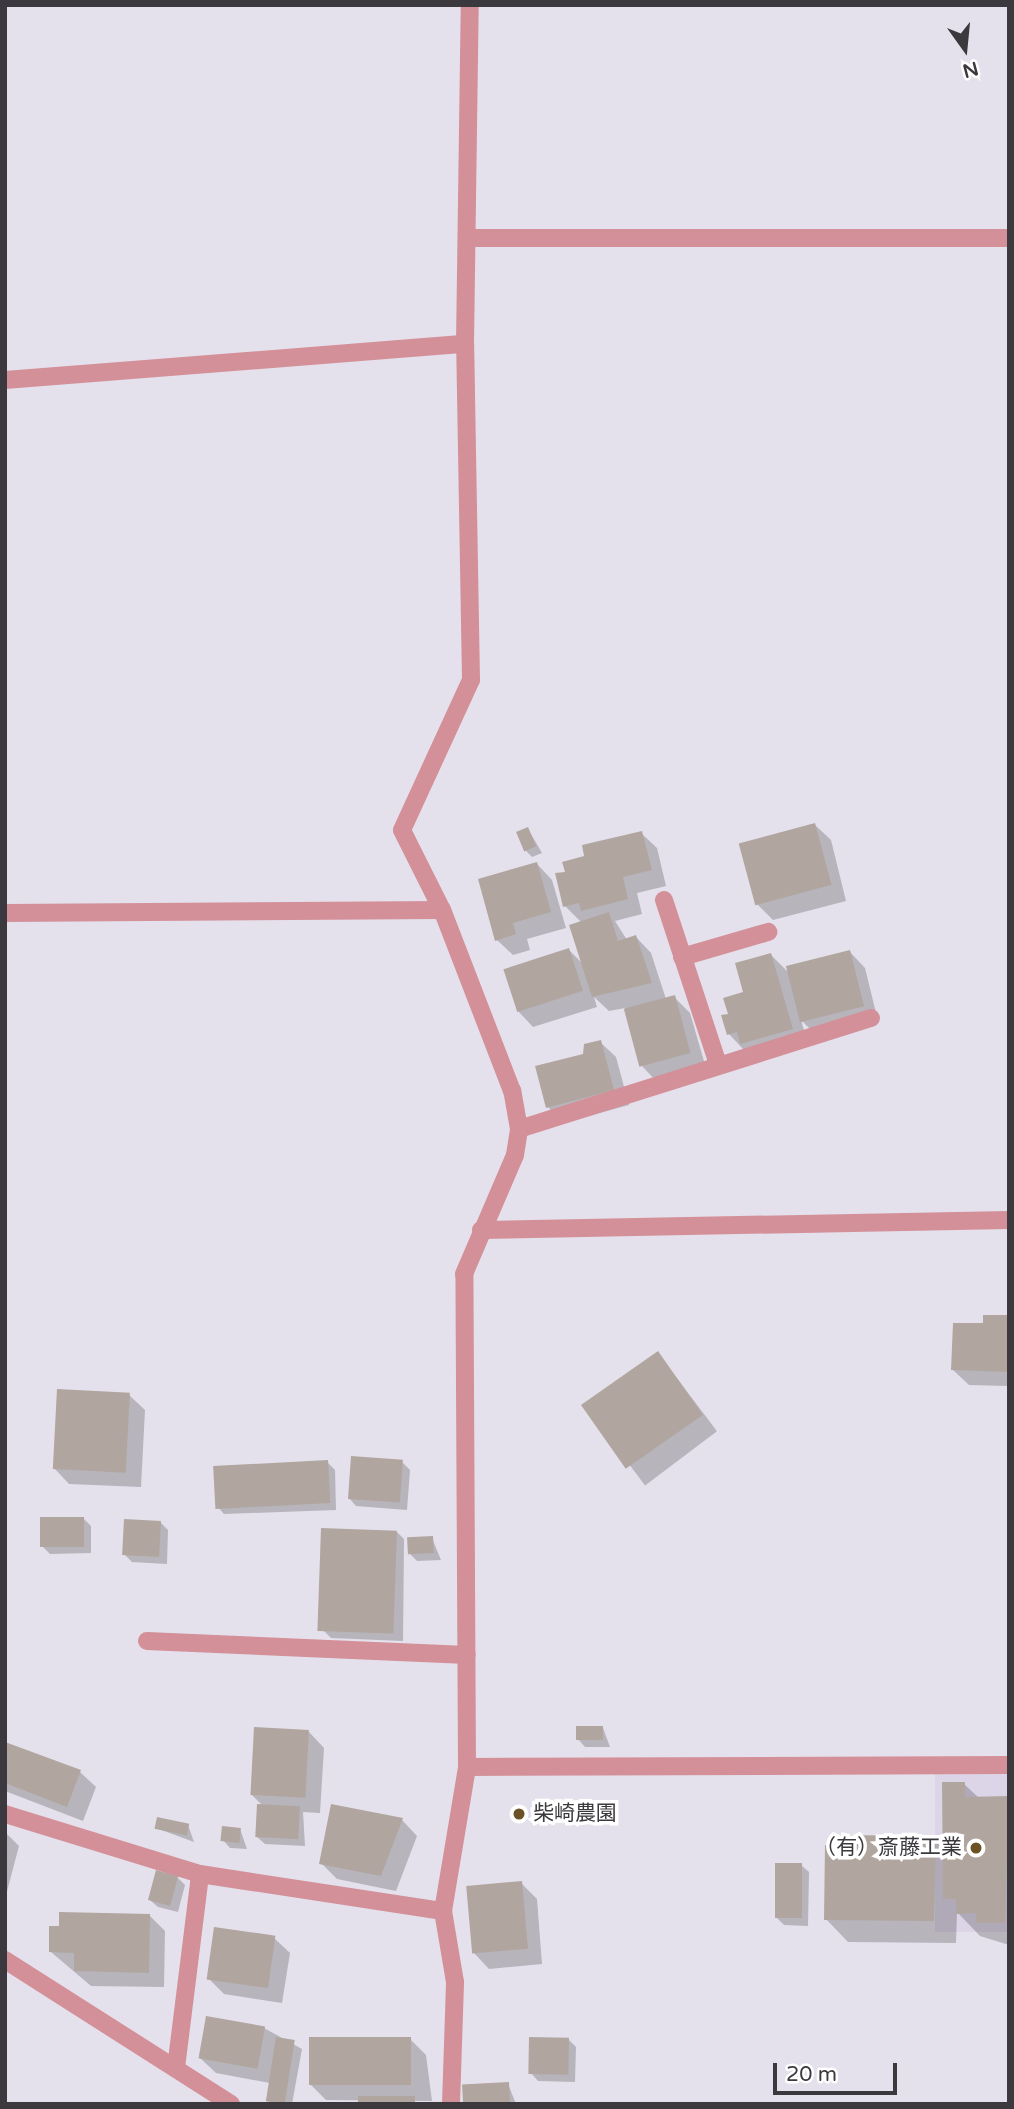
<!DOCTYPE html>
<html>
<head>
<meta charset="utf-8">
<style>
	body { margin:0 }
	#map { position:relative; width:1014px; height:2109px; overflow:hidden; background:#e5e1ec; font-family:"Varela Round","Noto Sans JP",sans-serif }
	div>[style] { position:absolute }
	.built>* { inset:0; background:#dcd5e7; transform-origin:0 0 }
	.shadow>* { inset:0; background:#0003; transform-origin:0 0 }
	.building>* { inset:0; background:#b0a69f; transform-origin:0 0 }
	.service>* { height:18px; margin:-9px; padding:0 9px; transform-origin:9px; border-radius:9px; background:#d39099 }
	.minor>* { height:18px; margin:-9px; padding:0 9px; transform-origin:9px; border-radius:9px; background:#d39099 }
	.dots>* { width:19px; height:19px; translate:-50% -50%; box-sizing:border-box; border:4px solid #fff; border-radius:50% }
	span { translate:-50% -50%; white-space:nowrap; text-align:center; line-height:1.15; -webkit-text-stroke:7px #fff; paint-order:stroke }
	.poi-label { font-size:21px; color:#3b393d }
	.left { translate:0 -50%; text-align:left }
	.right { translate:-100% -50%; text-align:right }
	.frame { position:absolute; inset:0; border:7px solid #3b393d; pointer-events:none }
	.north { position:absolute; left:930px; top:14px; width:70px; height:70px; -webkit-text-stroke:5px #fff; paint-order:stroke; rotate:165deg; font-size:19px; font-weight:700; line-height:28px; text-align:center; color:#3b393d }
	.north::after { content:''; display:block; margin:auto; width:24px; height:32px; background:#3b393d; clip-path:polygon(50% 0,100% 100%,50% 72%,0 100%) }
	.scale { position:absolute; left:773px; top:2063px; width:124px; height:32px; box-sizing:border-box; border:4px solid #3b393d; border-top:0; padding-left:9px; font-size:21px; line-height:24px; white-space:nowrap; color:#3b393d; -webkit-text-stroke:5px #fff; paint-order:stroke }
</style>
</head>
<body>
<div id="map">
	<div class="built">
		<i style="left:1009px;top:1772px;width:160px;height:74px;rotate:90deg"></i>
	</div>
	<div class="shadow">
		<i style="clip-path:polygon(815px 825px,831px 840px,846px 901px,773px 920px,757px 904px)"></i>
		<i style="clip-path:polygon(528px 829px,542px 853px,532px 857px,525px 850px)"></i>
		<i style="clip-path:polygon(641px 833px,657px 848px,666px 886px,637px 893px,642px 914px,615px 921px,627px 940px,636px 937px,651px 953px,666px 999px,674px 997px,690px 1013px,706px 1068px,657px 1082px,642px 1066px,625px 1008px,609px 1011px,594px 997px,597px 1007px,533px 1027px,518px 1011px,569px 950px,583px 964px,582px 923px,565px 906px,567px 873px)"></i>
		<i style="clip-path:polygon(537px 864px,552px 880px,566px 928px,527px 939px,530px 950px,513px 955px,497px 940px)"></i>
		<i style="clip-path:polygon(850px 952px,865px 968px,878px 1021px,817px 1036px,801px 1020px,808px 1044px,744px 1050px,729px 1034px,730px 1015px,771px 955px,789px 973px)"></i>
		<i style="clip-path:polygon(600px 1042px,616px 1057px,629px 1105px,563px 1123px,548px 1107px)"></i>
		<i style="clip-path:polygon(1009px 1317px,1009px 1386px,969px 1385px,953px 1370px,985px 1325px)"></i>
		<i style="left:658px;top:1353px;width:98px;height:90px;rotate:53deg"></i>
		<i style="clip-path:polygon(129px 1395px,145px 1410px,141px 1487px,69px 1484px,54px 1468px)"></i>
		<i style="clip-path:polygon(327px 1462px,335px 1470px,336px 1510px,224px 1514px,217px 1506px)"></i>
		<i style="clip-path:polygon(402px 1462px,410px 1470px,407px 1510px,356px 1506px,349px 1498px)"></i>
		<i style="clip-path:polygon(83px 1518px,91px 1526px,91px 1553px,50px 1554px,42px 1546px)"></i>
		<i style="clip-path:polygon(160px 1522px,168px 1530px,167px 1564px,132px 1562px,124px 1554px)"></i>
		<i style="clip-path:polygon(397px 1532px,404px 1539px,403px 1641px,331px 1638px,323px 1630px)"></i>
		<i style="clip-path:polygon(432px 1538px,441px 1560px,417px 1561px,409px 1553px)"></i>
		<i style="clip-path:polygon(603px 1728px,610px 1747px,585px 1747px,578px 1739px)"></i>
		<i style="clip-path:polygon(309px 1732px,324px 1748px,320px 1813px,303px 1812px,305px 1846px,265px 1844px,257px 1837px,263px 1806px,252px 1795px)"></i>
		<i style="clip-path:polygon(5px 1743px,80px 1772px,96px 1787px,83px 1821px,5px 1791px)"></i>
		<i style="clip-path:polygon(964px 1784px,979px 1798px,1009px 1798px,1009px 1945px,980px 1936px,957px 1912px,956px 1943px,848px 1942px,826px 1919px,935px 1838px,944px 1847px)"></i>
		<i style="clip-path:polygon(402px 1820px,417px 1836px,396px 1891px,337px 1879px,321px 1863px)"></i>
		<i style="clip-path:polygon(188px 1825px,194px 1842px,156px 1828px)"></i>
		<i style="clip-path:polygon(240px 1829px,247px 1849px,230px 1848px,223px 1840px)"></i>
		<i style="clip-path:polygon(5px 1832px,19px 1846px,5px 1899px)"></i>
		<i style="clip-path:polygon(801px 1865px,809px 1872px,808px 1926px,784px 1925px,776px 1917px)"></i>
		<i style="clip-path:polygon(177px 1877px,185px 1885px,178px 1912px,158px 1907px,150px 1900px)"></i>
		<i style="clip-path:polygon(521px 1883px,537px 1899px,542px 1964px,489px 1969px,474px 1953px)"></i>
		<i style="clip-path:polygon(150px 1916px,165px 1931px,164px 1987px,91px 1986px,51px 1952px)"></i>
		<i style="clip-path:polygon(274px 1938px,290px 1953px,282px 2003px,224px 1994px,208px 1978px)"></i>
		<i style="clip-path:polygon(264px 2028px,302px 2049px,292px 2104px,270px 2104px,270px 2083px,216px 2073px,200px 2058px)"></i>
		<i style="clip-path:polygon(410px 2039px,426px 2055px,432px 2101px,326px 2100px,310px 2084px)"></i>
		<i style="clip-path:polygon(569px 2040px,576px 2047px,575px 2082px,538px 2081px,531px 2073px)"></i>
		<i style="clip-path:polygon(508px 2084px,516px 2104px,464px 2104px)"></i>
	</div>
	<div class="building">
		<i style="left:815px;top:823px;width:64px;height:79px;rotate:75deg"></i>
		<i style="left:528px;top:827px;width:21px;height:13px;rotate:67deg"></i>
		<i style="clip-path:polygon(642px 831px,652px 870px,623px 877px,628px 899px,581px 911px,579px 903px,563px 907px,555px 873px,565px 872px,562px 862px,584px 856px,582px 845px)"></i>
		<i style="clip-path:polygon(537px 862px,551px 912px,513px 923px,516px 934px,495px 941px,478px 879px)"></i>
		<i style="clip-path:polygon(609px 912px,618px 941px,636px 935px,652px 983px,592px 997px,569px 925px)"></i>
		<i style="left:569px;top:948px;width:45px;height:69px;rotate:72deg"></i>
		<i style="left:850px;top:950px;width:58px;height:66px;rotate:76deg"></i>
		<i style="clip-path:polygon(771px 953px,793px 1029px,740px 1044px,737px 1032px,727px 1035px,721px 1015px,728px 1014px,723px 998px,743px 992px,735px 963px)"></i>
		<i style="left:675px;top:995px;width:60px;height:53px;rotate:75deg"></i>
		<i style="clip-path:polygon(601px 1040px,614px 1090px,546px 1108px,535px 1066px,583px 1054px,584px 1044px)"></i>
		<i style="clip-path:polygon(983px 1315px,1009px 1315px,1009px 1372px,951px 1370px,953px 1323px,983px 1323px)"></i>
		<i style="left:658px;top:1351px;width:78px;height:94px;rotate:55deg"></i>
		<i style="left:57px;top:1389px;width:73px;height:80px;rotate:3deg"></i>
		<i style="left:351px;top:1456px;width:52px;height:43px;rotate:4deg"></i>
		<i style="left:328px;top:1460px;width:43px;height:115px;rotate:87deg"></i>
		<i style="left:40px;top:1517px;width:44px;height:30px"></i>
		<i style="left:124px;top:1519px;width:37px;height:36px;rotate:3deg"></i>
		<i style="left:321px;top:1528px;width:76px;height:103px;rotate:2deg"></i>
		<i style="left:433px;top:1536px;width:17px;height:26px;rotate:87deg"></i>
		<i style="left:576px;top:1726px;width:27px;height:14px"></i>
		<i style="left:254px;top:1727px;width:55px;height:68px;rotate:3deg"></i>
		<i style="clip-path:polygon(5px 1742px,81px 1770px,67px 1807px,5px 1783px)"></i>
		<i style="clip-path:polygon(942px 1782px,965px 1782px,965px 1797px,1009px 1796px,1005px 1923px,976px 1923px,976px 1913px,956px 1914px,956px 1899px,943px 1899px)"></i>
		<i style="left:257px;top:1804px;width:43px;height:33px;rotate:3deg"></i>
		<i style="clip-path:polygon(331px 1804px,403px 1818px,381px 1876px,319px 1864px)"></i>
		<i style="left:157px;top:1817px;width:33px;height:12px;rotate:12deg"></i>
		<i style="left:222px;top:1826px;width:19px;height:15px;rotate:6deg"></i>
		<i style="clip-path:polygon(839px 1835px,936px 1836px,934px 1921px,824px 1920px,825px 1845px,836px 1845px)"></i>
		<i style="left:775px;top:1863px;width:27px;height:55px"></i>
		<i style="left:156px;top:1870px;width:23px;height:31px;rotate:15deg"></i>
		<i style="left:522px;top:1881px;width:68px;height:56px;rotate:85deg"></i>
		<i style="clip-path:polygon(59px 1912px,150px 1914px,149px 1973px,74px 1971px,74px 1953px,49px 1952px,49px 1926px,59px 1926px)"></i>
		<i style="left:214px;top:1927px;width:62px;height:53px;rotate:8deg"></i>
		<i style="left:206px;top:2016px;width:60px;height:43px;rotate:10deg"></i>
		<i style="left:276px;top:2037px;width:19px;height:65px;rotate:9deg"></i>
		<i style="left:309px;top:2037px;width:102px;height:48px"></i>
		<i style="left:529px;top:2037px;width:40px;height:37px;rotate:1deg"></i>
		<i style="left:509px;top:2082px;width:22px;height:47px;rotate:87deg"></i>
		<i style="left:415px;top:2096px;width:8px;height:57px;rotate:90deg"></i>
	</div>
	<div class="service">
		<i style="left:147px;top:1641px;width:320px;rotate:2.5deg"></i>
	</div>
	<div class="minor">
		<i style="left:467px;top:238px;width:542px"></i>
		<i style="left:5px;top:380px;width:461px;rotate:-4.5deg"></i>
		<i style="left:664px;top:900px;width:169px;rotate:71.8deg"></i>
		<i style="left:5px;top:913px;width:437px;rotate:-0.4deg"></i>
		<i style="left:682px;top:957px;width:90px;rotate:-16.2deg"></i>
		<i style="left:519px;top:1129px;width:369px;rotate:-17.5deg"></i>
		<i style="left:481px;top:1230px;width:528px;rotate:-1.09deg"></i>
		<i style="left:467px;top:1767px;width:542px;rotate:-0.21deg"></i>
		<i style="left:5px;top:1814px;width:204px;rotate:17.1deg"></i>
		<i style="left:200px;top:1874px;width:246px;rotate:8.7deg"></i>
		<i style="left:5px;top:1960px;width:268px;rotate:32.5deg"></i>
		<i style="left:176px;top:2068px;width:195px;rotate:-82.9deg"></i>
		<i style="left:451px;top:2104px;width:122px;rotate:-88.1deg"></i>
		<i style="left:455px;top:1982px;width:72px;rotate:-99.6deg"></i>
		<i style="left:443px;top:1911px;width:146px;rotate:-80.5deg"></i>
		<i style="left:467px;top:1767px;width:493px;rotate:-90.3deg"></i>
		<i style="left:464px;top:1274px;width:129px;rotate:-66.8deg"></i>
		<i style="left:515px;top:1155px;width:26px;rotate:-81deg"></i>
		<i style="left:519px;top:1129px;width:39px;rotate:-100deg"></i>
		<i style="left:512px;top:1091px;width:194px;rotate:-111.1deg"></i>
		<i style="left:442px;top:910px;width:89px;rotate:-116.6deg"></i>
		<i style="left:402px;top:830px;width:165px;rotate:-65.3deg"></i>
		<i style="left:471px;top:680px;width:336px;rotate:-91deg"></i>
		<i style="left:465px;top:344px;width:339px;rotate:-89.2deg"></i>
	</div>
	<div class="dots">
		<i style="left:519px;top:1814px;background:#6b5123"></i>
		<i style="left:976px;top:1848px;background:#6b5123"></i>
	</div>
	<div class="poi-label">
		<span class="left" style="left:533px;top:1814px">柴崎農園</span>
		<span class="right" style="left:962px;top:1848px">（有）斎藤工業</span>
	</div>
	<div class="frame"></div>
	<div class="north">N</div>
	<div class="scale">20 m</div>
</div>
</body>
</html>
